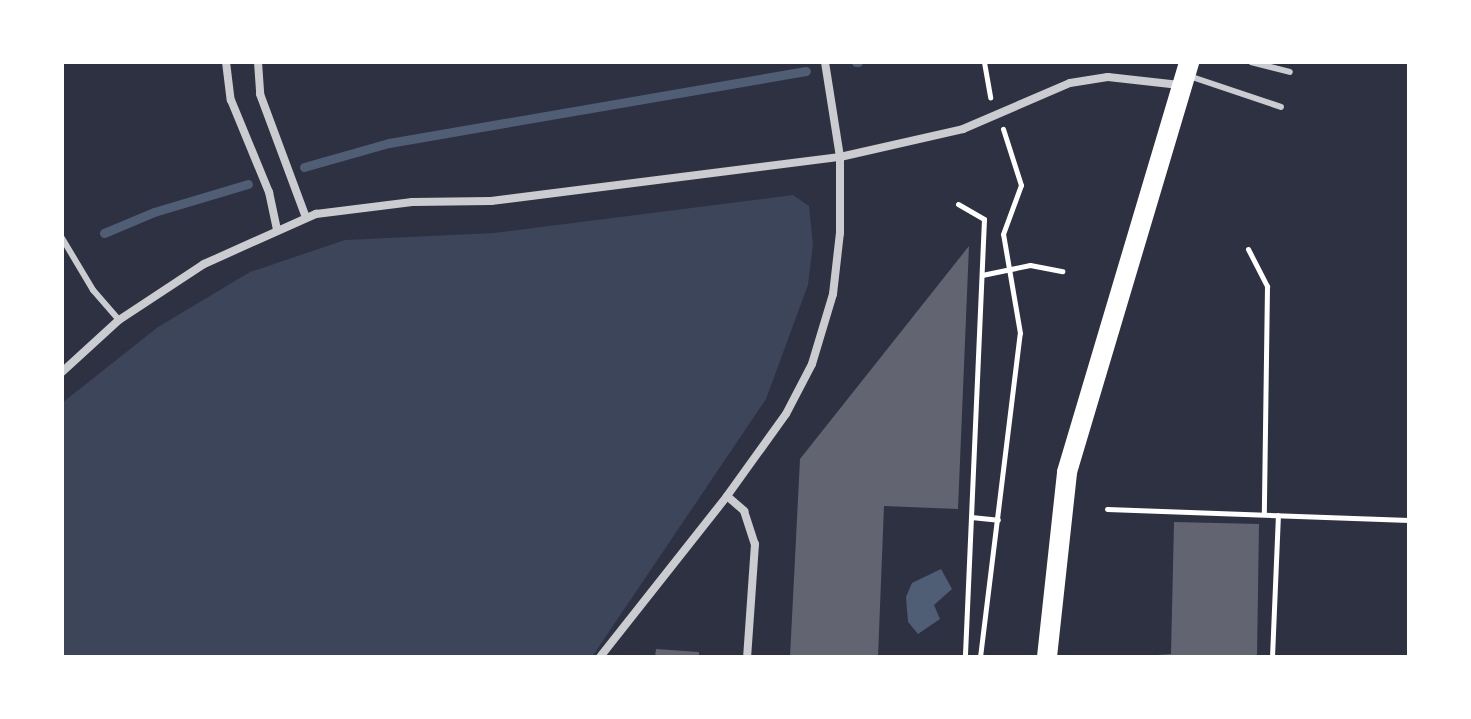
<!DOCTYPE html>
<html>
<head>
<meta charset="utf-8">
<style>
	body { margin:0 }
	#map { position:relative; width:1471px; height:719px; overflow:hidden; background:#2d3142; font-family:Signika,sans-serif }
	div>[style] { position:absolute }
	.green>* { inset:0; background:#3c4559 }
	.water>* { inset:0; background:#4f5d75 }
	.stream>* { height:9px; margin:-4.5px; padding:0 4.5px; transform-origin:4.5px; border-radius:4.5px; background:#4f5d75 }
	.building>* { inset:0; background:#626471 }
	.path>* { height:5px; margin:-2.5px; padding:0 2.5px; transform-origin:2.5px; border-radius:2.5px; background:#fff }
	.service>* { height:6px; margin:-3px; padding:0 3px; transform-origin:3px; border-radius:3px; background:#caccd0 }
	.minor>* { height:8px; margin:-4px; padding:0 4px; transform-origin:4px; border-radius:4px; background:#caccd0 }
	.primary>* { height:20px; margin:-10px; padding:0 10px; transform-origin:10px; border-radius:10px; background:#fff }
	span { translate:-50% -50%; white-space:nowrap; text-align:center; line-height:1.15; -webkit-text-stroke:6px #fff; paint-order:stroke }
	.frame { position:absolute; inset:0; border:64px solid #fff; pointer-events:none }
</style>
</head>
<body>
<div id="map">
	<div class="green">
		<i style="clip-path:polygon(793px 195px,809px 206px,813px 245px,808px 285px,766px 399px,592px 657px,62px 657px,62px 403px,158px 327px,250px 272px,345px 240px,494px 233px)"></i>
	</div>
	<div class="water">
		<i style="clip-path:polygon(941px 569px,952px 589px,934px 605px,940px 619px,918px 634px,908px 622px,906px 597px,912px 583px)"></i>
	</div>
	<div class="stream">
		<i style="left:856px;top:62px;width:2px"></i>
		<i style="left:304px;top:167px;width:88px;rotate:-15.8deg"></i>
		<i style="left:389px;top:143px;width:423px;rotate:-9.8deg"></i>
		<i style="left:104px;top:233px;width:54px;rotate:-22.8deg"></i>
		<i style="left:154px;top:212px;width:98px;rotate:-16.6deg"></i>
	</div>
	<div class="building">
		<i style="clip-path:polygon(969px 246px,958px 509px,884px 506px,878px 657px,790px 657px,800px 459px)"></i>
		<i style="clip-path:polygon(1174px 522px,1259px 524px,1257px 657px,1129px 657px,1171px 654px)"></i>
		<i style="clip-path:polygon(656px 649px,699px 652px,699px 657px,655px 657px)"></i>
	</div>
	<div class="path">
		<i style="left:984px;top:62px;width:36px;rotate:80deg"></i>
		<i style="left:958px;top:204px;width:30px;rotate:30deg"></i>
		<i style="left:984px;top:219px;width:438px;rotate:92.5deg"></i>
		<i style="left:1248px;top:249px;width:42px;rotate:62.8deg"></i>
		<i style="left:1267px;top:286px;width:228px;rotate:90.8deg"></i>
		<i style="left:982px;top:275px;width:49px;rotate:-11.8deg"></i>
		<i style="left:1030px;top:265px;width:33px;rotate:11deg"></i>
		<i style="left:1107px;top:509px;width:302px;rotate:2.1deg"></i>
		<i style="left:971px;top:517px;width:27px;rotate:6deg"></i>
		<i style="left:980px;top:657px;width:326px;rotate:-83deg"></i>
		<i style="left:1020px;top:333px;width:100px;rotate:-99.7deg"></i>
		<i style="left:1003px;top:234px;width:52px;rotate:-69.8deg"></i>
		<i style="left:1021px;top:185px;width:59px;rotate:-107.8deg"></i>
		<i style="left:1272px;top:657px;width:142px;rotate:-87.6deg"></i>
	</div>
	<div class="service">
		<i style="left:1251px;top:62px;width:40px;rotate:14.4deg"></i>
		<i style="left:1189px;top:76px;width:97px;rotate:18.6deg"></i>
		<i style="left:62px;top:238px;width:61px;rotate:59.2deg"></i>
		<i style="left:93px;top:290px;width:40px;rotate:49deg"></i>
	</div>
	<div class="minor">
		<i style="left:226px;top:62px;width:38px;rotate:83deg"></i>
		<i style="left:231px;top:100px;width:100px;rotate:67.6deg"></i>
		<i style="left:269px;top:192px;width:38px;rotate:78deg"></i>
		<i style="left:258px;top:62px;width:32px;rotate:86deg"></i>
		<i style="left:260px;top:94px;width:132px;rotate:69.6deg"></i>
		<i style="left:62px;top:372px;width:77px;rotate:-42.4deg"></i>
		<i style="left:119px;top:320px;width:102px;rotate:-33.4deg"></i>
		<i style="left:204px;top:264px;width:123px;rotate:-24.1deg"></i>
		<i style="left:316px;top:214px;width:97px;rotate:-7.1deg"></i>
		<i style="left:412px;top:202px;width:79px;rotate:-0.7deg"></i>
		<i style="left:491px;top:201px;width:352px;rotate:-7.2deg"></i>
		<i style="left:840px;top:157px;width:126px;rotate:-12.8deg"></i>
		<i style="left:963px;top:129px;width:116px;rotate:-23.3deg"></i>
		<i style="left:1070px;top:83px;width:38px;rotate:-9deg"></i>
		<i style="left:1108px;top:77px;width:72px;rotate:6.3deg"></i>
		<i style="left:727px;top:496px;width:23px;rotate:41deg"></i>
		<i style="left:744px;top:511px;width:35px;rotate:72deg"></i>
		<i style="left:755px;top:544px;width:113px;rotate:94deg"></i>
		<i style="left:600px;top:657px;width:205px;rotate:-51.7deg"></i>
		<i style="left:727px;top:496px;width:101px;rotate:-54.3deg"></i>
		<i style="left:786px;top:414px;width:56px;rotate:-62.5deg"></i>
		<i style="left:812px;top:364px;width:73px;rotate:-73.3deg"></i>
		<i style="left:833px;top:294px;width:61px;rotate:-83.5deg"></i>
		<i style="left:840px;top:233px;width:76px;rotate:-90deg"></i>
		<i style="left:840px;top:157px;width:96px;rotate:-99deg"></i>
	</div>
	<div class="primary">
		<i style="left:1047px;top:657px;width:186px;rotate:-83.8deg"></i>
		<i style="left:1067px;top:472px;width:428px;rotate:-73.4deg"></i>
	</div>
	<div class="frame"></div>
</div>
</body>
</html>
